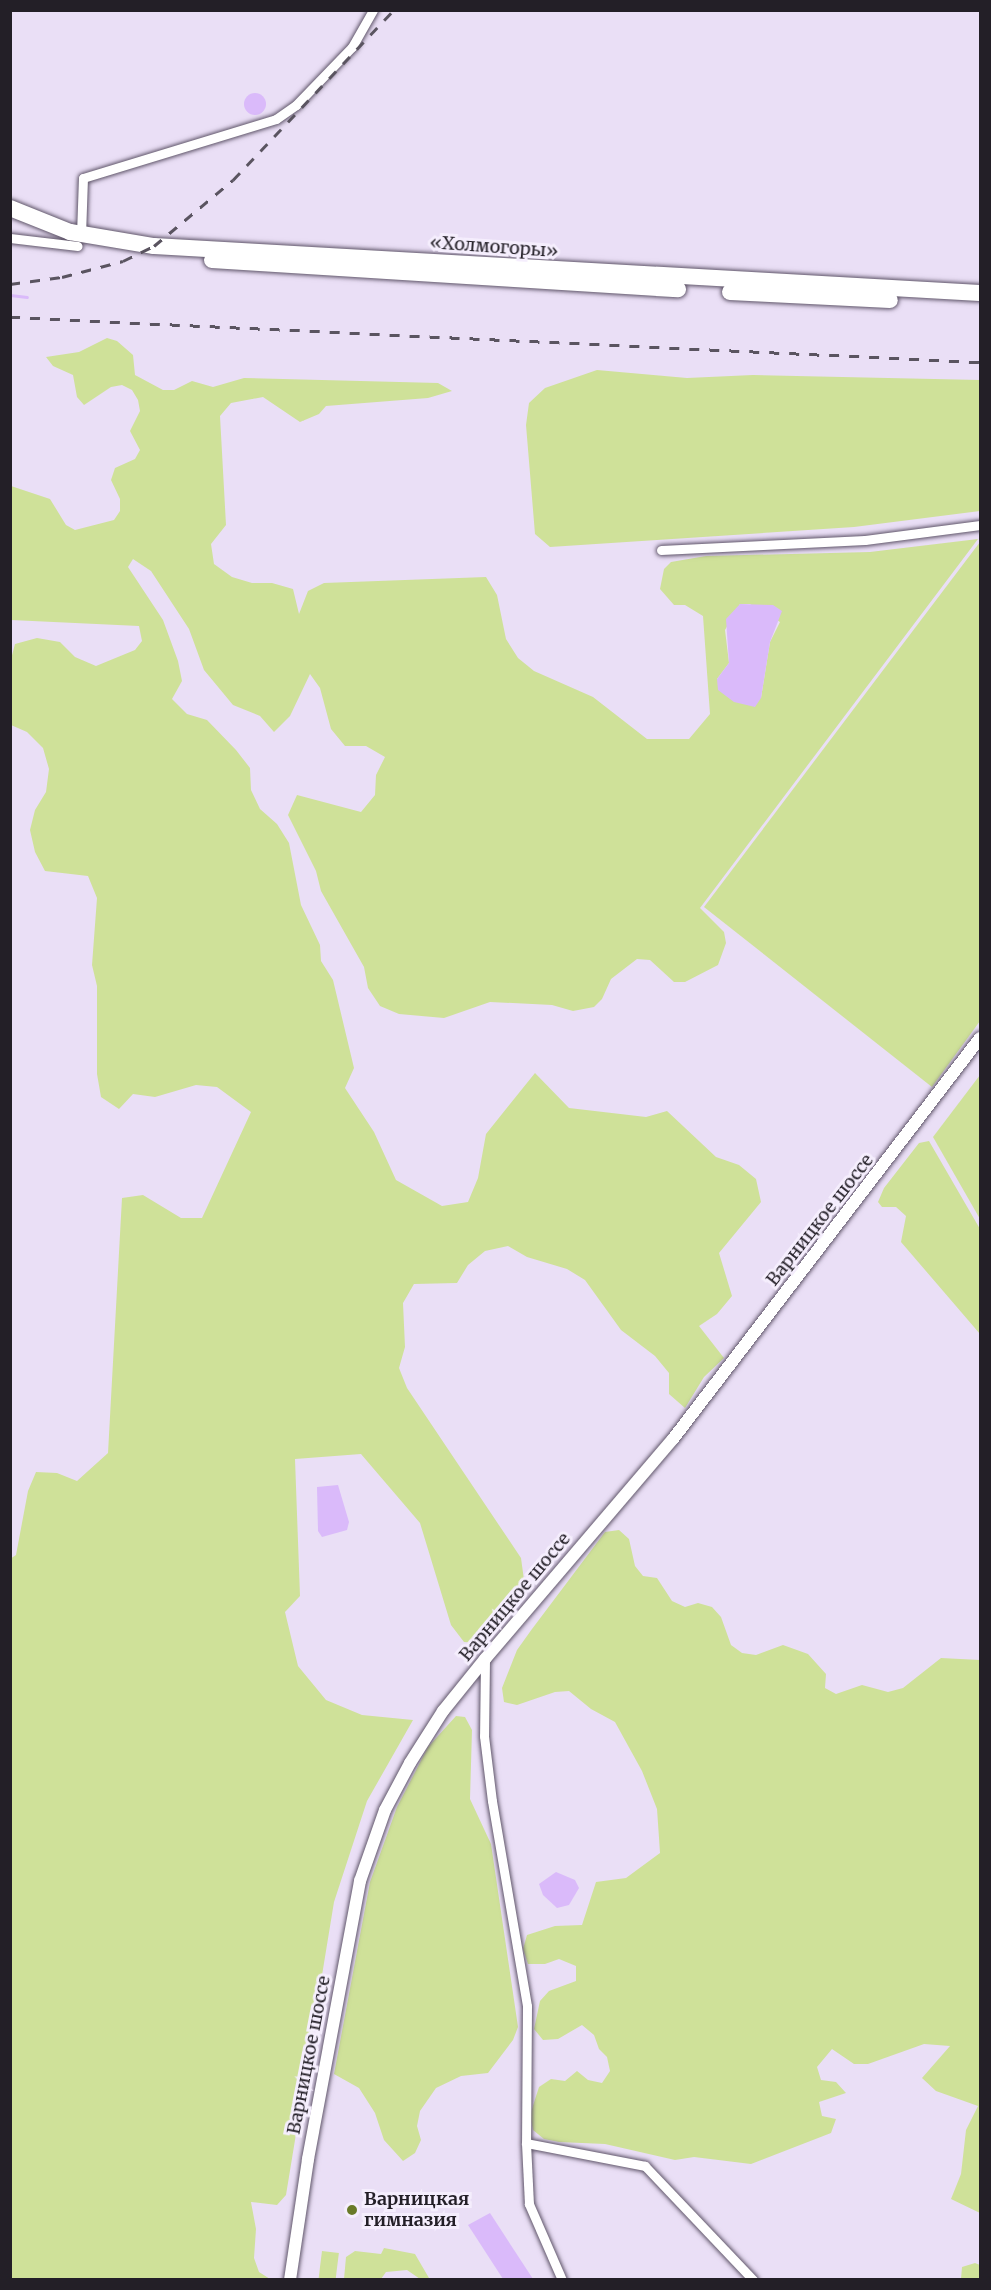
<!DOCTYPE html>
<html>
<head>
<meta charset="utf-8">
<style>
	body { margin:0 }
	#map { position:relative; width:991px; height:2290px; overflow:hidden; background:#eadff6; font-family:Merriweather,serif }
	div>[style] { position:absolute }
	.green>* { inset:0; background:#cfe199; transform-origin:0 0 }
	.water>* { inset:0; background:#dabafa }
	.round { border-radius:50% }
	.stream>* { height:3px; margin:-1.5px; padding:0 1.5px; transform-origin:1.5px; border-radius:1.5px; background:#dabafa }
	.roads { filter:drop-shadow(0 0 2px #60566a) drop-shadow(0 0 2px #60566a) }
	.street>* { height:9px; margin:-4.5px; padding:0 4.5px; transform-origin:4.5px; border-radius:4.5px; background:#fff }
	.secondary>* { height:12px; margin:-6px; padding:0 6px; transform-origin:6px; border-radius:6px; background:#fff }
	.highway>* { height:16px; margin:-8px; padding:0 8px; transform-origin:8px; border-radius:8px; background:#fff }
	.rail>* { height:3px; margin-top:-1.5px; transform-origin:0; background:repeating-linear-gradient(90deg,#5a5460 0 10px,transparent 0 20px) }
	.dots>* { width:16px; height:16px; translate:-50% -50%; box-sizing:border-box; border:3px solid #f5eefd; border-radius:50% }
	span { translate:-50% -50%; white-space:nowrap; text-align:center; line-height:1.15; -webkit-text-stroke:6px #f5eefd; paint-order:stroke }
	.street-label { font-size:18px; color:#231f27 }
	.poi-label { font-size:18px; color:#231f27; font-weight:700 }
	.left { translate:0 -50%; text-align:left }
	.frame { position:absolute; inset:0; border:12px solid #231f27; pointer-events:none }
</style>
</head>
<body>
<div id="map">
	<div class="green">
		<i style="clip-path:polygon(evenodd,107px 338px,117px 341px,133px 355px,135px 375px,163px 390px,174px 390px,192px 381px,213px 387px,244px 378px,438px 383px,452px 391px,428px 398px,326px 406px,319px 414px,300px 422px,263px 397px,231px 403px,220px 416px,226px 525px,211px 544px,214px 564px,232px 577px,252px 583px,272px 583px,293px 589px,299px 614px,308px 591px,324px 583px,486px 577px,497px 595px,506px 639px,518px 658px,534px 671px,593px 697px,647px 739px,689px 739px,710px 714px,703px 616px,685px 605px,674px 605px,660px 589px,664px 569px,671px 562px,706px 556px,870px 552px,978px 539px,700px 908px,724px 932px,726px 943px,718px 965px,685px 982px,674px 982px,650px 960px,637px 959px,611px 979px,602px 999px,594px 1007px,573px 1011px,552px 1005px,490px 1002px,444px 1018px,399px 1014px,380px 1006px,368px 988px,364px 967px,321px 891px,316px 871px,288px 815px,297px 795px,361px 812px,375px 795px,376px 775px,385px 757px,366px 746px,345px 746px,331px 729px,320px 688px,310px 674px,290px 716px,274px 732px,260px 716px,233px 705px,204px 670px,189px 629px,151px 571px,133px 559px,128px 567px,163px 620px,178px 661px,182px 681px,172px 699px,187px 714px,207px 720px,236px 750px,250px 768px,251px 790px,260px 809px,277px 824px,289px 843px,301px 905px,320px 945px,321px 961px,333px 980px,354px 1068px,345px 1088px,374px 1132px,396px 1180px,442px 1206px,468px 1202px,478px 1178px,486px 1134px,535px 1073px,569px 1108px,646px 1117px,667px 1111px,716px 1157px,739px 1165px,756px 1179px,761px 1202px,719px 1253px,732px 1296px,717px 1314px,699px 1326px,724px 1358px,704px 1377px,685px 1408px,669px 1394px,669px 1373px,655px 1356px,621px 1330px,585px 1280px,567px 1269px,527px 1257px,508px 1246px,485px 1251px,468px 1265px,457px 1283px,414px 1284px,403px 1303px,405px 1347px,399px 1368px,407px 1388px,521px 1558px,524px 1580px,516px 1600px,479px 1643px,464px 1642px,451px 1625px,420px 1523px,361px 1454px,295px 1459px,300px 1596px,285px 1612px,298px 1666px,326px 1700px,362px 1715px,413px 1720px,367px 1801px,334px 1902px,286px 2195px,277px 2205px,251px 2202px,256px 2229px,254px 2258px,259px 2272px,270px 2279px,11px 2279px,10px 1559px,16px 1555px,28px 1491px,36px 1472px,57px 1473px,77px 1481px,108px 1453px,122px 1198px,143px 1195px,181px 1218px,202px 1218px,251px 1112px,217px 1087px,196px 1085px,155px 1097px,133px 1094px,119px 1109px,101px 1097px,97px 1074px,97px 986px,92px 965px,97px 898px,88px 876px,45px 871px,35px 852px,30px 830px,35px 810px,46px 792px,49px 769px,43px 748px,27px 732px,11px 725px,11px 659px,15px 644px,37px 638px,60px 642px,75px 657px,96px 666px,135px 650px,142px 641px,139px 626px,11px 620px,11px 486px,50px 499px,66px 525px,75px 530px,114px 520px,120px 511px,120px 499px,111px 480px,115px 468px,135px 459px,140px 450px,130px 431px,140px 411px,138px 400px,132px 390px,122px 385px,111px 387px,84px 405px,77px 397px,73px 375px,53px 366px,46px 357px,79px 352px,107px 338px,740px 604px,750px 604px,780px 622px,770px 642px,761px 698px,717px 679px,729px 663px,725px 630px,740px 604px)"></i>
		<i style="clip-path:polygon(597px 370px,687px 378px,753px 375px,980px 380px,980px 511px,854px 527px,550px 547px,535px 534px,526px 425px,529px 403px,545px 388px)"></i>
		<i style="clip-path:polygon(980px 542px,980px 1021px,932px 1087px,704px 907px)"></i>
		<i style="clip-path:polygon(980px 1075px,980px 1219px,933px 1137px)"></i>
		<i style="clip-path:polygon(929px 1141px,980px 1229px,980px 1334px,901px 1242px,906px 1216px,896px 1207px,882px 1207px,878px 1202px,884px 1188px,919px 1143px)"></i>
		<i style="clip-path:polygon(619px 1530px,629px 1539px,635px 1566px,643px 1576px,657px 1578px,672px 1601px,685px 1607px,698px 1603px,712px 1607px,721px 1617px,731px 1645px,742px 1653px,756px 1655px,783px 1645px,808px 1654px,826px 1674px,825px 1688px,836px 1694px,862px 1685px,888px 1692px,903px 1688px,941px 1658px,980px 1660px,980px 2213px,951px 2199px,961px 2174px,966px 2130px,978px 2106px,936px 2091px,922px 2078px,950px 2046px,924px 2044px,868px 2064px,854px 2064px,832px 2049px,817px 2067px,821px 2080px,836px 2082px,846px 2093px,819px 2102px,822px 2116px,836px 2119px,831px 2133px,751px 2164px,694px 2157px,675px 2160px,605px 2144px,559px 2142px,544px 2139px,533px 2130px,530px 2115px,539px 2087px,551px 2079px,565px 2081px,577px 2071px,588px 2080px,602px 2083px,610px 2071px,607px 2057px,599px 2049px,594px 2035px,582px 2025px,558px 2039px,543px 2040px,534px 2029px,540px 2001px,549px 1991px,576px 1981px,576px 1966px,559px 1959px,545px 1964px,528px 1964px,523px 1949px,527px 1935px,555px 1926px,582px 1925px,596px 1882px,626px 1878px,660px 1853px,659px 1838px,657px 1809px,642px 1771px,615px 1722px,591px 1709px,569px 1691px,555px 1692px,517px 1705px,504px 1702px,502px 1688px,517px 1650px,532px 1629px,605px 1532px)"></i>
		<i style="clip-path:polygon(456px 1716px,465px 1717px,472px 1730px,470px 1799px,491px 1844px,518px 2027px,513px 2040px,488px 2073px,461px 2076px,436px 2088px,420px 2111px,417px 2126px,421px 2140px,415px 2153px,403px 2161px,384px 2140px,375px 2113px,359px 2088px,334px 2074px,370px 1882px,397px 1807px,428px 1747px)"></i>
		<i style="clip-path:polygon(384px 2248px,415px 2254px,429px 2278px,420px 2279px,407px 2270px,386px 2272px,381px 2279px,344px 2279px,346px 2257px,355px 2251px,381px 2254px)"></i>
		<i style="left:322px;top:2251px;width:17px;height:28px;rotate:7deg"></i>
		<i style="clip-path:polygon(975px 2263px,980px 2265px,980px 2279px,961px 2279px,962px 2267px)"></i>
	</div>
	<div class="water">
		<i class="round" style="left:244px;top:93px;width:22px;height:22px"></i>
		<i style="clip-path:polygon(740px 604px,773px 605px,782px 611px,770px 642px,761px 698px,755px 707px,734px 702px,718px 690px,717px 679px,729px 663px,726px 619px)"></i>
		<i style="clip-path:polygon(338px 1485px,349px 1522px,347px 1530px,322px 1537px,318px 1531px,317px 1487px)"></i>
		<i style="clip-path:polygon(556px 1872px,575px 1880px,579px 1888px,569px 1905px,557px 1908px,543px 1895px,539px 1884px)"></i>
		<i style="clip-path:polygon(490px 2213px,533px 2279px,503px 2279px,468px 2225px)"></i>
	</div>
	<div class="stream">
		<i style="left:10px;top:295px;width:17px;rotate:7deg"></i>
	</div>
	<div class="roads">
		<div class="street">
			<i style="left:81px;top:235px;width:57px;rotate:-88deg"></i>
			<i style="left:83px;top:178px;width:202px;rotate:-17deg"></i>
			<i style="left:276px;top:119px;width:24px;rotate:-35deg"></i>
			<i style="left:296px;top:105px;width:81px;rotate:-46deg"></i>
			<i style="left:352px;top:47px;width:43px;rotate:-60.4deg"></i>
			<i style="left:10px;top:238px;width:68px;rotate:6.7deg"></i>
			<i style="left:661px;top:550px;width:204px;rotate:-2.8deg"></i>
			<i style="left:865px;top:540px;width:116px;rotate:-7.4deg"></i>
			<i style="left:485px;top:1659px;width:77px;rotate:90.7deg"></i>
			<i style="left:484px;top:1736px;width:65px;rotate:83deg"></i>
			<i style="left:492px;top:1801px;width:208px;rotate:80.3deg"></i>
			<i style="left:527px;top:2006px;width:137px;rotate:90.4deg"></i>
			<i style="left:526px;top:2143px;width:61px;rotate:87.2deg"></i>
			<i style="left:529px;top:2204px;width:83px;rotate:66.5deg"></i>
			<i style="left:526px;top:2143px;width:121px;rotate:10.9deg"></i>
			<i style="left:645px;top:2166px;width:157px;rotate:46.5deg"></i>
		</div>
		<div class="secondary">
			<i style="left:290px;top:2280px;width:122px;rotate:-81.5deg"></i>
			<i style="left:308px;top:2159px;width:283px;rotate:-79.4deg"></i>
			<i style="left:360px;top:1881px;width:75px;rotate:-70.6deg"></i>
			<i style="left:385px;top:1810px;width:53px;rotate:-62deg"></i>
			<i style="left:410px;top:1763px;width:62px;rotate:-57.6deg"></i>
			<i style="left:443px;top:1711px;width:67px;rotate:-51.1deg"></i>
			<i style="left:485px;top:1659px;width:289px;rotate:-49.5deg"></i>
			<i style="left:673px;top:1439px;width:505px;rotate:-52.56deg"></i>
		</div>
		<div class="highway">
			<i style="left:10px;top:208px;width:65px;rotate:21.8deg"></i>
			<i style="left:70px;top:232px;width:85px;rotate:9.5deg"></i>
			<i style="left:154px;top:246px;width:827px;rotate:3.26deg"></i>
			<i style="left:212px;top:260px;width:467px;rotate:3.6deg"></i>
			<i style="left:730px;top:292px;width:160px;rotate:2.9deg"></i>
		</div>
	</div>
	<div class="rail">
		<i style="left:10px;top:284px;width:52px;rotate:-7.7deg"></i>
		<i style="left:62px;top:277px;width:63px;rotate:-14.7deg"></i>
		<i style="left:123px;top:261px;width:34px;rotate:-26deg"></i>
		<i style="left:154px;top:246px;width:103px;rotate:-39.9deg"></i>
		<i style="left:233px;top:180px;width:234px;rotate:-46.6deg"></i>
		<i style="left:10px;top:317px;width:971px;rotate:2.66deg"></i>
	</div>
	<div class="dots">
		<i style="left:352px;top:2210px;background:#697a28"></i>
	</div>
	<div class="street-label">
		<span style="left:494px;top:247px;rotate:4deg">«Холмогоры»</span>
		<span style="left:820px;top:1220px;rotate:-52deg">Варницкое шоссе</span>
		<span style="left:515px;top:1597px;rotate:-50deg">Варницкое шоссе</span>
		<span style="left:309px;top:2055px;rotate:-79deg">Варницкое шоссе</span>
	</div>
	<div class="poi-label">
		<span class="left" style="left:364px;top:2210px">Варницкая<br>гимназия</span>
	</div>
	<div class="frame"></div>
</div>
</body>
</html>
